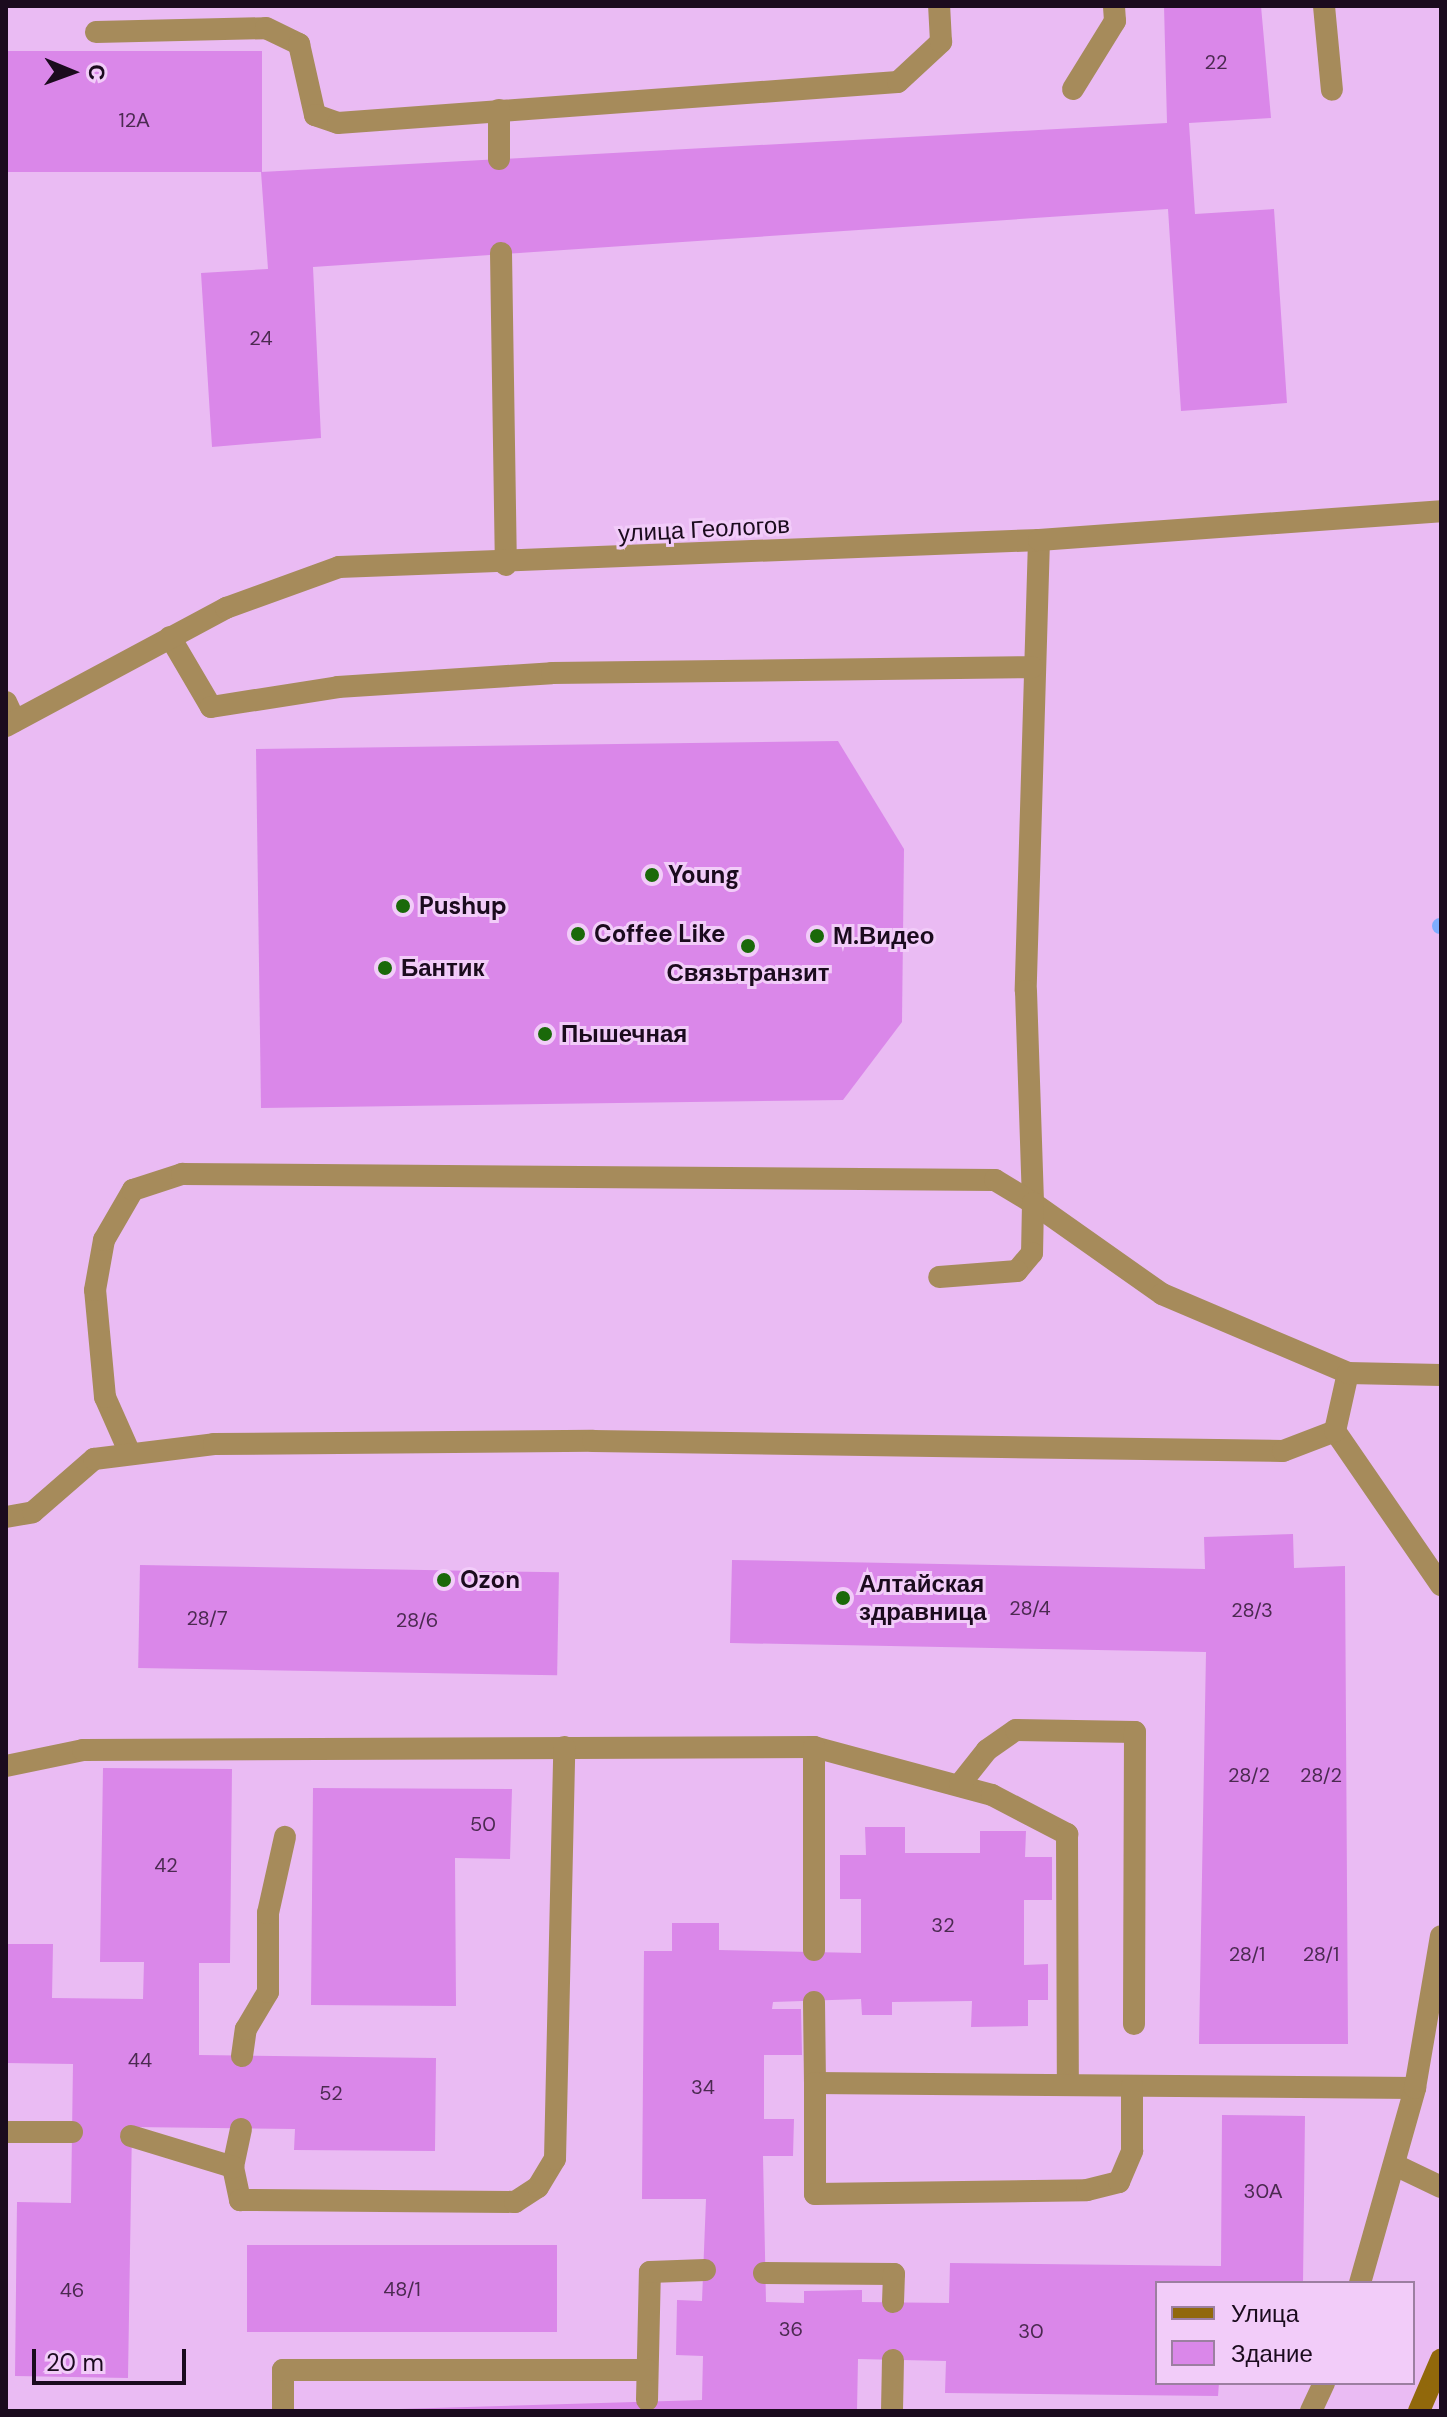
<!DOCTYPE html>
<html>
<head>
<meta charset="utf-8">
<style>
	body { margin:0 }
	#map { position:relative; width:1447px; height:2417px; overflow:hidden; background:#eabbf3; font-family:"DM Sans",sans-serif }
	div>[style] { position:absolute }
	.stream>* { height:16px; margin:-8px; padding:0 8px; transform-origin:8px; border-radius:8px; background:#7eadff }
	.building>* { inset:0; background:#da87e9; transform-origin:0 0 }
	.service>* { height:22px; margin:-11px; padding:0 11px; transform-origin:11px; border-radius:11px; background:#a68b5b }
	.minor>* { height:22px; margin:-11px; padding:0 11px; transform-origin:11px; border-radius:11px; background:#a68b5b }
	.secondary>* { height:22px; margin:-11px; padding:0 11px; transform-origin:11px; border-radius:11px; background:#91680b }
	.dots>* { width:22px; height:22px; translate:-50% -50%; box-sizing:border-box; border:4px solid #f2ccf9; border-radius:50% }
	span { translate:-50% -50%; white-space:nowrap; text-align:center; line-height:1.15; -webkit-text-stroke:6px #f2ccf9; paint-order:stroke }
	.number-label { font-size:20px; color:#4b2a51 }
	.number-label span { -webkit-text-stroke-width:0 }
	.street-label { font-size:24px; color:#1b0b1e }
	.poi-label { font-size:24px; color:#1b0b1e; font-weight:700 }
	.left { translate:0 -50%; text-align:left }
	.frame { position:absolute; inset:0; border:8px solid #1b0b1e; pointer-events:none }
	.legend { position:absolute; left:1155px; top:2281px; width:260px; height:104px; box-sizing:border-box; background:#f2ccf9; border:2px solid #9c7fa1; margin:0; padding:10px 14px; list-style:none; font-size:24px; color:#1b0b1e }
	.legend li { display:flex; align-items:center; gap:16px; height:40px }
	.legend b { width:40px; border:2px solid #9c7fa1 }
	.north { position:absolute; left:32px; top:32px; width:80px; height:80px; -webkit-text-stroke:6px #f2ccf9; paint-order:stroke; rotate:91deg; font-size:22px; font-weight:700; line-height:32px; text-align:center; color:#1b0b1e }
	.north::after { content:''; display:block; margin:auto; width:28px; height:36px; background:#1b0b1e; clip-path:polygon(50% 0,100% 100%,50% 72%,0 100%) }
	.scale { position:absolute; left:32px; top:2349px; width:154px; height:36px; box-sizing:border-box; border:4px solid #1b0b1e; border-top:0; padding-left:10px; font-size:24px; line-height:28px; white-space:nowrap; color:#1b0b1e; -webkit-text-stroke:6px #f2ccf9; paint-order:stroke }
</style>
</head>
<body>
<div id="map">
	<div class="stream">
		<i style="left:1440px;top:926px;width:1px"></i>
	</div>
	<div class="building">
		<i style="clip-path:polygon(1164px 6px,1261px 6px,1271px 118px,1189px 123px,1195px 214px,1274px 209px,1287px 403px,1181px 411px,1168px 209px,313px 267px,321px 438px,212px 447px,201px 273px,268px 269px,261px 172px,1167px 123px)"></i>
		<i style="left:262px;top:51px;width:121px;height:257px;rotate:90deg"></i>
		<i style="clip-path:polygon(838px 741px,904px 849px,902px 1022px,843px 1100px,261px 1108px,256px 749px)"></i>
		<i style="clip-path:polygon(1293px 1534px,1294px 1568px,1345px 1566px,1348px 2044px,1199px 2044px,1206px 1652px,730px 1643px,732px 1560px,1205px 1569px,1204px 1537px)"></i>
		<i style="left:140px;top:1565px;width:419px;height:103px;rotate:1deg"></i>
		<i style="clip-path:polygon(103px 1768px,232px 1769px,230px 1963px,199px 1963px,199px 2055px,436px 2058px,435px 2151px,294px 2150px,295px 2129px,132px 2127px,128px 2378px,15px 2376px,17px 2202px,71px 2203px,73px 2064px,6px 2063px,6px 1944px,53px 1944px,52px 1998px,143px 1999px,144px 1962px,100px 1962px)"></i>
		<i style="clip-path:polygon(313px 1788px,512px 1789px,510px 1859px,455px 1858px,456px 2006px,311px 2005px)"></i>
		<i style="clip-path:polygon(865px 1827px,905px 1827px,905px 1853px,980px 1853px,980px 1831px,1026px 1831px,1025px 1857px,1052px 1857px,1052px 1900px,1024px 1900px,1024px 1965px,1048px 1964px,1048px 2000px,1028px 2000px,1028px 2026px,971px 2027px,972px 2001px,892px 2002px,892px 2015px,862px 2015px,861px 1999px,773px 2002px,772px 2009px,801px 2009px,802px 2055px,764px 2055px,764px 2119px,794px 2119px,793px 2156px,763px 2156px,766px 2302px,804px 2303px,804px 2291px,862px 2290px,862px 2302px,949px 2303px,950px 2263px,1221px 2266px,1222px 2115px,1305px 2116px,1303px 2283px,1157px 2283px,1157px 2383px,1219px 2383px,1218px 2396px,945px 2393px,946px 2361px,858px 2359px,857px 2411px,330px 2411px,702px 2400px,703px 2356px,676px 2355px,677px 2300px,702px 2301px,706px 2199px,642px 2199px,644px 1951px,672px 1951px,672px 1923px,719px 1923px,719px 1950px,861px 1953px,861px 1899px,840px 1899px,840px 1855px,866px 1855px)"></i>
		<i style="left:247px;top:2245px;width:310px;height:87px"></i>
	</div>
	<div class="service">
		<i style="left:1324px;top:6px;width:84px;rotate:84.6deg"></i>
		<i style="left:96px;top:32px;width:170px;rotate:-1.3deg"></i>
		<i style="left:266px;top:28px;width:37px;rotate:26deg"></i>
		<i style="left:299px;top:44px;width:73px;rotate:77.3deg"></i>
		<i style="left:315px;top:115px;width:24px;rotate:19deg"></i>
		<i style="left:338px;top:123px;width:561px;rotate:-4.19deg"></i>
		<i style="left:898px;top:82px;width:59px;rotate:-42.9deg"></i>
		<i style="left:941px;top:42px;width:36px;rotate:-93deg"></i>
		<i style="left:1073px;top:89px;width:80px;rotate:-58.3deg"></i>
		<i style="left:1115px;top:21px;width:15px;rotate:-94deg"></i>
		<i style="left:499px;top:110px;width:49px;rotate:90deg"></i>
		<i style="left:501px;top:253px;width:312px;rotate:89.1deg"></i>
		<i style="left:1039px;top:540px;width:451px;rotate:91.7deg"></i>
		<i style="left:1026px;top:991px;width:212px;rotate:88.1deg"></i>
		<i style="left:1033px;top:1203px;width:158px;rotate:35.2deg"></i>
		<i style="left:1162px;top:1294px;width:202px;rotate:23deg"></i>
		<i style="left:170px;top:637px;width:81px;rotate:59.6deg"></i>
		<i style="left:211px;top:707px;width:129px;rotate:-8.9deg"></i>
		<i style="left:338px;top:687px;width:214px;rotate:-3.7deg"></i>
		<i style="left:552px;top:673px;width:480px;rotate:-0.7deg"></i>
		<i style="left:6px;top:702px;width:21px;rotate:65deg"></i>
		<i style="left:1335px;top:1431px;width:187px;rotate:55.5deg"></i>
		<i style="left:128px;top:1449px;width:57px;rotate:-113.9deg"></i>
		<i style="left:105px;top:1397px;width:107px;rotate:-95.3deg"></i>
		<i style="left:95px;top:1290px;width:51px;rotate:-79.8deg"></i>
		<i style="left:104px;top:1240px;width:58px;rotate:-59.9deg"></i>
		<i style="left:133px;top:1190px;width:52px;rotate:-18.1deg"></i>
		<i style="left:182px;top:1174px;width:813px;rotate:0.42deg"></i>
		<i style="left:995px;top:1180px;width:44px;rotate:31.2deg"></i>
		<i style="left:1033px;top:1203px;width:50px;rotate:91.1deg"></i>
		<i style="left:1032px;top:1253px;width:23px;rotate:130deg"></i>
		<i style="left:1017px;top:1271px;width:78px;rotate:175.6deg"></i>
		<i style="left:814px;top:1747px;width:184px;rotate:15.1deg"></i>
		<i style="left:992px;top:1795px;width:85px;rotate:27.5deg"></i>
		<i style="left:1067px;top:1834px;width:250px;rotate:89.8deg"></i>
		<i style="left:6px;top:1766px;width:79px;rotate:-11.7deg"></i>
		<i style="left:83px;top:1750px;width:731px;rotate:-0.24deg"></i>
		<i style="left:814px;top:1747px;width:203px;rotate:90deg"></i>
		<i style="left:960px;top:1784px;width:43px;rotate:-51.5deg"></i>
		<i style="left:987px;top:1750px;width:35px;rotate:-35deg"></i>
		<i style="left:1016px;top:1730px;width:119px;rotate:1deg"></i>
		<i style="left:1135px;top:1732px;width:292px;rotate:90.2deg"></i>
		<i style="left:814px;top:2002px;width:81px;rotate:89.3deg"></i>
		<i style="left:815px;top:2083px;width:600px;rotate:0.48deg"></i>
		<i style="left:242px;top:2056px;width:27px;rotate:-82deg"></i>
		<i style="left:246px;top:2029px;width:43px;rotate:-59.3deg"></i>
		<i style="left:268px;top:1992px;width:79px;rotate:-90deg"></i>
		<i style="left:268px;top:1913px;width:78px;rotate:-77.4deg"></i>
		<i style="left:815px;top:2083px;width:111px;rotate:90deg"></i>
		<i style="left:815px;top:2194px;width:272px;rotate:-0.8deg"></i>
		<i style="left:1087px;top:2190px;width:33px;rotate:-14deg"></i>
		<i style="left:1119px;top:2182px;width:34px;rotate:-67deg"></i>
		<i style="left:1132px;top:2151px;width:65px;rotate:-90deg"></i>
		<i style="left:241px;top:2129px;width:39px;rotate:102deg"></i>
		<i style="left:233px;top:2167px;width:34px;rotate:78deg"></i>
		<i style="left:240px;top:2200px;width:275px;rotate:0.4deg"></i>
		<i style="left:515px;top:2202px;width:27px;rotate:-33deg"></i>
		<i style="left:538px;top:2187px;width:33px;rotate:-59deg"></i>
		<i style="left:555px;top:2159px;width:412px;rotate:-88.7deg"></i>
		<i style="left:6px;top:2132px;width:66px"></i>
		<i style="left:131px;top:2136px;width:107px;rotate:16.9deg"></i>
		<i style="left:1395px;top:2165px;width:51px;rotate:25.6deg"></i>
		<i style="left:764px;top:2273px;width:130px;rotate:0.4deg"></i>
		<i style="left:894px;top:2274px;width:28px;rotate:92deg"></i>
		<i style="left:1360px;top:2283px;width:203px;rotate:-74.2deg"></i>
		<i style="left:1415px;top:2088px;width:154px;rotate:-80.3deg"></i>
		<i style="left:647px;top:2400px;width:128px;rotate:-88.7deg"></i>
		<i style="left:650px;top:2272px;width:55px;rotate:-2.1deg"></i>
		<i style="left:283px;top:2411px;width:41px;rotate:-90deg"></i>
		<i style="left:283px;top:2370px;width:364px"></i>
		<i style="left:892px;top:2411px;width:51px;rotate:-88.9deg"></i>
		<i style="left:1311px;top:2411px;width:31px;rotate:-65deg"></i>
	</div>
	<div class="minor">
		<i style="left:6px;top:726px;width:250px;rotate:-28.2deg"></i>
		<i style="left:226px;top:608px;width:120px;rotate:-19.9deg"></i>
		<i style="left:339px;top:567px;width:701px;rotate:-2.21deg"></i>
		<i style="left:1039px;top:540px;width:403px;rotate:-4.1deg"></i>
		<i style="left:6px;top:1517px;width:27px;rotate:-10deg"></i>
		<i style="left:33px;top:1512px;width:81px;rotate:-41deg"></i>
		<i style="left:94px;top:1459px;width:121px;rotate:-7.1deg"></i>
		<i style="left:214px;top:1444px;width:379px;rotate:-0.5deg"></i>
		<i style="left:593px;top:1441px;width:690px;rotate:0.83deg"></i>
		<i style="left:1283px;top:1451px;width:56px;rotate:-21deg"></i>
		<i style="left:1335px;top:1431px;width:59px;rotate:-77.4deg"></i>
		<i style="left:1348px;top:1373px;width:93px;rotate:1.2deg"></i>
	</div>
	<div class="secondary">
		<i style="left:1419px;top:2411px;width:56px;rotate:-66.7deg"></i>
	</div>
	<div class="dots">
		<i style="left:652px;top:875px;background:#1a6909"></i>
		<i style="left:403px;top:906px;background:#1a6909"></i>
		<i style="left:578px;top:934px;background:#1a6909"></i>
		<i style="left:817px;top:936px;background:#1a6909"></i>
		<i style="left:748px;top:946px;background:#1a6909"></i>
		<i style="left:385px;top:968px;background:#1a6909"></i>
		<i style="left:545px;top:1034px;background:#1a6909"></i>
		<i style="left:444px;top:1580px;background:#1a6909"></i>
		<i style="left:843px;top:1598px;background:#1a6909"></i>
	</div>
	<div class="number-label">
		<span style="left:1216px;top:62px">22</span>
		<span style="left:134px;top:120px">12А</span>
		<span style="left:261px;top:338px">24</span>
		<span style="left:1030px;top:1608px">28/4</span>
		<span style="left:1252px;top:1610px">28/3</span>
		<span style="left:207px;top:1618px">28/7</span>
		<span style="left:417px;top:1620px">28/6</span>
		<span style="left:1249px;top:1775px">28/2</span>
		<span style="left:1321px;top:1775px">28/2</span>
		<span style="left:483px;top:1824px">50</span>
		<span style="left:166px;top:1865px">42</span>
		<span style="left:943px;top:1925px">32</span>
		<span style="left:1247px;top:1954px">28/1</span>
		<span style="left:1321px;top:1954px">28/1</span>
		<span style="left:140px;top:2060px">44</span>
		<span style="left:703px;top:2087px">34</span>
		<span style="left:331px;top:2093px">52</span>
		<span style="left:1263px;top:2191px">30А</span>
		<span style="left:402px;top:2289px">48/1</span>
		<span style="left:72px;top:2290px">46</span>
		<span style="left:791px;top:2329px">36</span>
		<span style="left:1031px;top:2331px">30</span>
	</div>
	<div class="street-label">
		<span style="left:704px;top:529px;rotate:-3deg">улица Геологов</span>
	</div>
	<div class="poi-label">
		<span class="left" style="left:668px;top:875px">Young</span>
		<span class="left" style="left:419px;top:906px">Pushup</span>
		<span class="left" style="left:594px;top:934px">Coffee Like</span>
		<span class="left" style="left:833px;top:936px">М.Видео</span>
		<span class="left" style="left:401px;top:968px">Бантик</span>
		<span style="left:748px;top:973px">Связьтранзит</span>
		<span class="left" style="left:561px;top:1034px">Пышечная</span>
		<span class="left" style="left:460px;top:1580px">Ozon</span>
		<span class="left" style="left:859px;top:1598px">Алтайская<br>здравница</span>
	</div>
	<div class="frame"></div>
	<ul class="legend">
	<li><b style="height:10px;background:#91680b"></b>Улица</li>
	<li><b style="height:22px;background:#da87e9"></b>Здание</li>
	</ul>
	<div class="north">С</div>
	<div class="scale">20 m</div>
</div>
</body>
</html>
